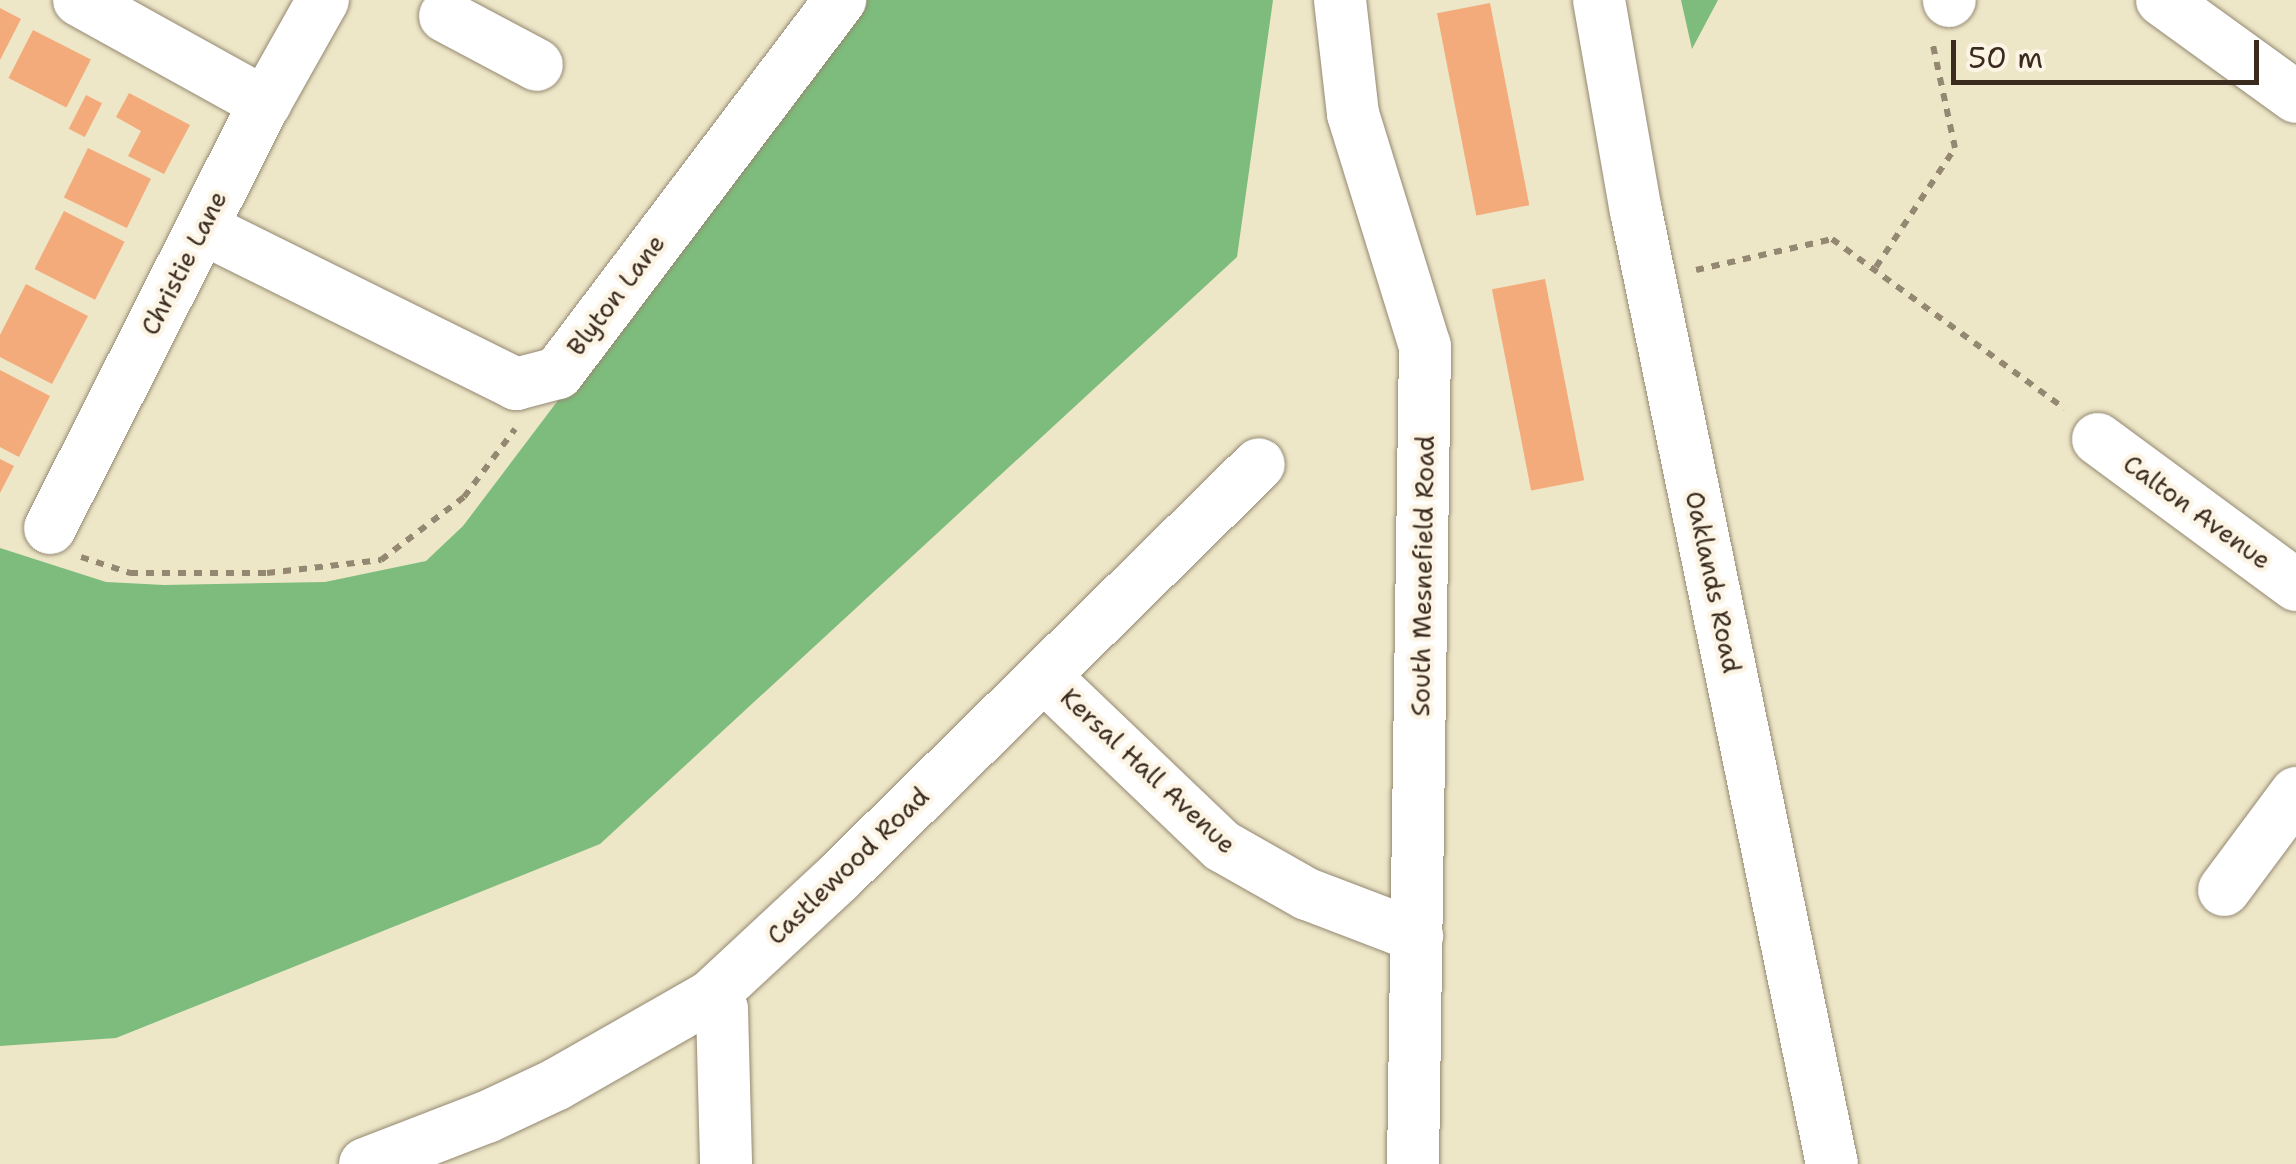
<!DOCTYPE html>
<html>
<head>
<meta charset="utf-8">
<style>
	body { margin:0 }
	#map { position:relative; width:2296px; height:1164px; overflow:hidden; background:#ede6c7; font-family:"Shantell Sans",sans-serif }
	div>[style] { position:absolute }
	.forest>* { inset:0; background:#7dbc7c }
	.building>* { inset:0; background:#f3ab7c; transform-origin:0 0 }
	.path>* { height:6px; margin-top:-3px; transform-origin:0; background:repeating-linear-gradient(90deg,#948872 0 8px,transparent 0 16px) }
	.roads { filter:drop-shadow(0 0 2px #948872) drop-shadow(0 0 2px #948872) }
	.minor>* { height:52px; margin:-26px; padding:0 26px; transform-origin:26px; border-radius:26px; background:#fff }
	span { translate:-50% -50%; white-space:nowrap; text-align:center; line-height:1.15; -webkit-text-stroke:9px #fcf5e5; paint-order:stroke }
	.street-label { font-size:25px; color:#3b2a1e }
	.scale { position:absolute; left:1951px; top:40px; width:308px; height:45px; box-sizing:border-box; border:5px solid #3b2a1e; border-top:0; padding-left:12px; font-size:30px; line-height:35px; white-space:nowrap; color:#3b2a1e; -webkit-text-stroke:8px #fcf5e5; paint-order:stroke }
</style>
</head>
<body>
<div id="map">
	<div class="forest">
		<i style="clip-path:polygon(861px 0,1273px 0,1237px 257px,600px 844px,116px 1038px,0 1046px,0 548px,106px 582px,164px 585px,325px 582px,426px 561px,463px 526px)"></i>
		<i style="clip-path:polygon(1681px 0,1718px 0,1692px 49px)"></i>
	</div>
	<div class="building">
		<i style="left:1490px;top:3px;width:206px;height:54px;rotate:79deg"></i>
		<i style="clip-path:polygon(0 8px,21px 19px,0 60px)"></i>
		<i style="left:33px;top:30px;width:65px;height:54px;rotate:27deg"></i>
		<i style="clip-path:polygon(129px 93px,190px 125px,164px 174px,128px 156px,141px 131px,116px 117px)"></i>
		<i style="left:86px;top:95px;width:18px;height:38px;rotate:27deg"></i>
		<i style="left:88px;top:148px;width:70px;height:55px;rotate:26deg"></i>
		<i style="left:64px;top:211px;width:68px;height:65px;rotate:27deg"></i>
		<i style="left:1545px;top:279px;width:205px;height:54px;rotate:79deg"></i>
		<i style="clip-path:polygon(26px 284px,88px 316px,52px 384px,0 357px,0 335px)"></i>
		<i style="clip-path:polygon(0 370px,50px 396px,19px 457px,0 447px)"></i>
		<i style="clip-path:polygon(0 459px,14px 466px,0 493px)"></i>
	</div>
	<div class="path">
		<i style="left:1876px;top:267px;width:143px;rotate:-56.4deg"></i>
		<i style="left:1955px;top:148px;width:105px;rotate:-102.1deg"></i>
		<i style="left:1696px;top:270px;width:139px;rotate:-12.8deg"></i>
		<i style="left:1832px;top:239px;width:288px;rotate:36.1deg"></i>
		<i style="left:81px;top:557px;width:52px;rotate:18.1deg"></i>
		<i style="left:130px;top:573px;width:137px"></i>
		<i style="left:267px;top:573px;width:115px;rotate:-6.5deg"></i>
		<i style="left:381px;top:560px;width:104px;rotate:-37.2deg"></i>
		<i style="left:464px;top:497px;width:85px;rotate:-53.1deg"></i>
	</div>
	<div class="roads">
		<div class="minor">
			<i style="left:79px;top:0;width:213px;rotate:29deg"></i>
			<i style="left:1340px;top:0;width:115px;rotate:83.5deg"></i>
			<i style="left:1353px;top:114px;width:243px;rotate:72.8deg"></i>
			<i style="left:1425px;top:346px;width:818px;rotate:90.84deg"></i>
			<i style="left:1599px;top:0;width:214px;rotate:80.1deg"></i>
			<i style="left:1636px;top:211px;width:973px;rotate:78.38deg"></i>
			<i style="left:2162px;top:0;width:165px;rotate:35.9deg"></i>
			<i style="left:1949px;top:1px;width:1px;rotate:-45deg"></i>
			<i style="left:445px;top:16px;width:104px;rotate:28deg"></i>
			<i style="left:202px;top:228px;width:351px;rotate:26.4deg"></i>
			<i style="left:516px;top:384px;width:43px;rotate:-14.7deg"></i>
			<i style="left:558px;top:373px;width:468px;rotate:-52.9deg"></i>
			<i style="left:2098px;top:439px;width:246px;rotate:36.4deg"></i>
			<i style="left:50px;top:528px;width:476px;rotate:-63.2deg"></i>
			<i style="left:265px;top:103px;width:118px;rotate:-60.6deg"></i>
			<i style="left:1044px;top:676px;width:246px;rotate:43.7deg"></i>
			<i style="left:1222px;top:846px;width:98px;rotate:29.5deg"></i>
			<i style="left:1307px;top:894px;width:118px;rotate:20.9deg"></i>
			<i style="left:2224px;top:890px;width:121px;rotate:-53.4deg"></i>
			<i style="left:711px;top:996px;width:17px;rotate:50deg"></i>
			<i style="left:722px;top:1009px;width:155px;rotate:88.5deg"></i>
			<i style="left:365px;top:1164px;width:131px;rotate:-21.1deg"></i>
			<i style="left:487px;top:1117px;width:77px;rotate:-25.2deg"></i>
			<i style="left:557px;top:1084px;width:177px;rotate:-29.7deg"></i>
			<i style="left:711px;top:996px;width:173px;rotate:-42.9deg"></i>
			<i style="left:838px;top:878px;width:590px;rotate:-44.52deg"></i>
		</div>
	</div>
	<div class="street-label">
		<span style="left:184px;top:263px;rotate:-63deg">Christie Lane</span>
		<span style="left:616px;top:295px;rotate:-53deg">Blyton Lane</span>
		<span style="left:2197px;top:512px;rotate:36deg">Calton Avenue</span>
		<span style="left:1423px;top:576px;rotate:-89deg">South Mesnefield Road</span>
		<span style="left:1713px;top:582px;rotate:78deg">Oaklands Road</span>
		<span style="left:1148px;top:771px;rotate:43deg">Kersal Hall Avenue</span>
		<span style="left:848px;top:866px;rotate:-44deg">Castlewood Road</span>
	</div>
	<div class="scale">50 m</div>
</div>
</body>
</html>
